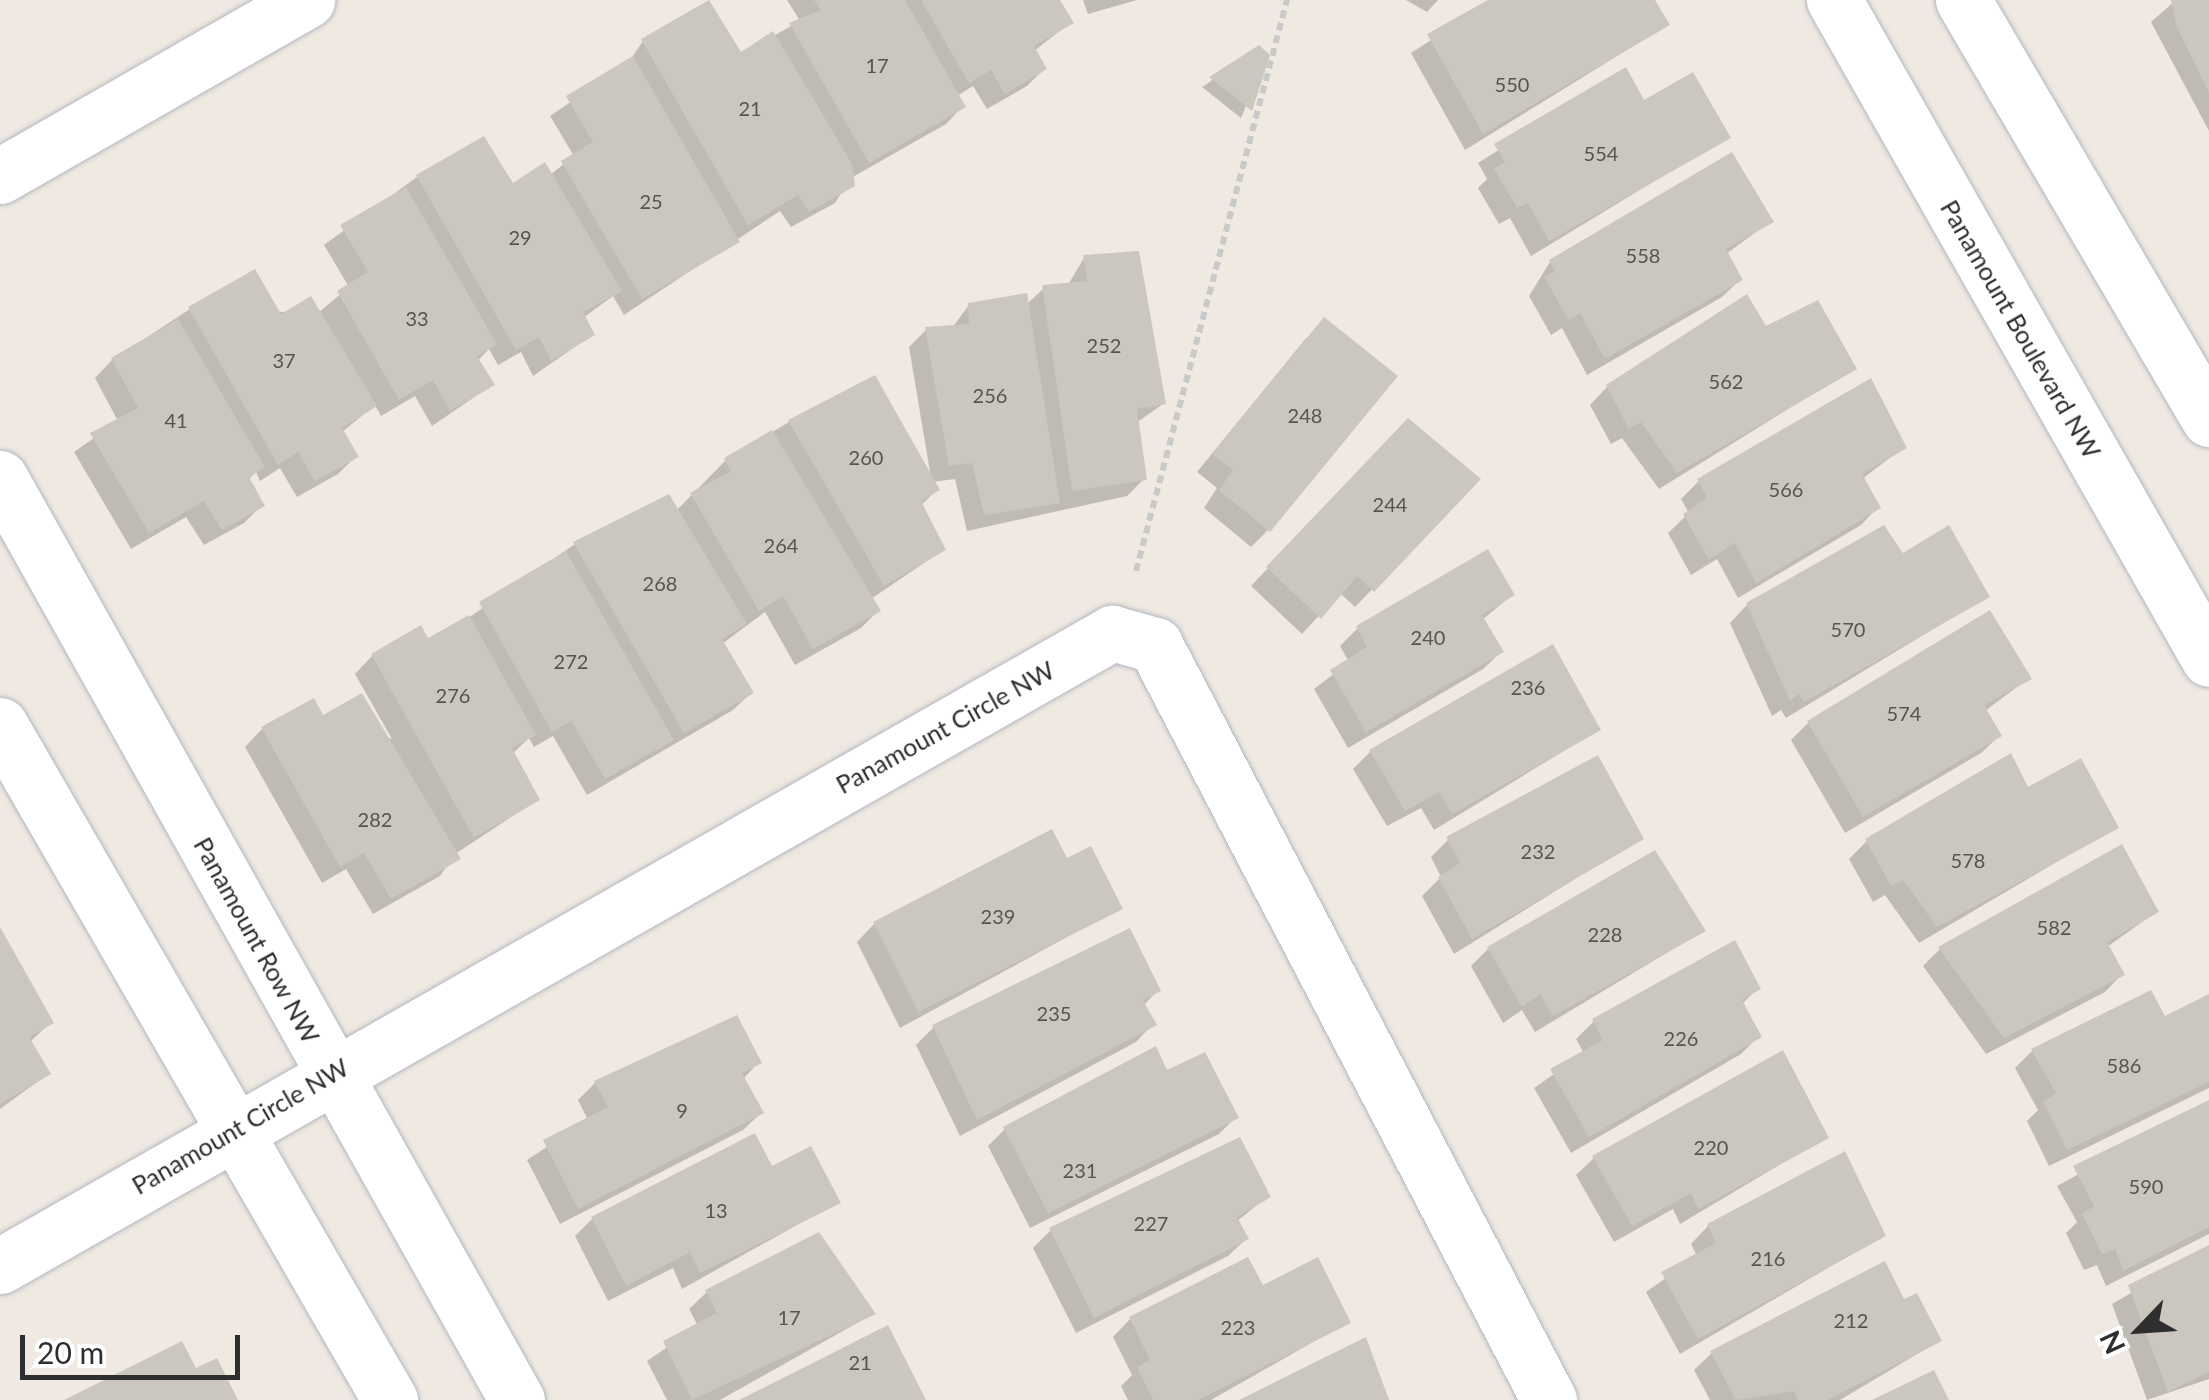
<!DOCTYPE html>
<html>
<head>
<meta charset="utf-8">
<style>
	body { margin:0 }
	#map { position:relative; width:2209px; height:1400px; overflow:hidden; background:#efe9e1; font-family:Lato,sans-serif }
	div>[style] { position:absolute }
	.shadow>* { inset:0; background:#0003 }
	.building>* { inset:0; background:#cbc7bf }
	.path>* { height:6px; margin-top:-3px; transform-origin:0; background:repeating-linear-gradient(90deg,#c9c9c9 0 8px,transparent 0 13px) }
	.roads { filter:drop-shadow(0 0 2px #b4b7c1) drop-shadow(0 0 2px #b4b7c1) }
	.street>* { height:55px; margin:-27.5px; padding:0 27.5px; transform-origin:27.5px; border-radius:27.5px; background:#fff }
	.secondary>* { height:55px; margin:-27.5px; padding:0 27.5px; transform-origin:27.5px; border-radius:27.5px; background:#fff }
	span { translate:-50% -50%; white-space:nowrap; text-align:center; line-height:1.15; -webkit-text-stroke:8px #fff; paint-order:stroke }
	.number-label { font-size:20px; color:#555452 }
	.number-label span { -webkit-text-stroke-width:0 }
	.street-label { font-size:25px; color:#2e2e2e }
	.north { position:absolute; left:2089px; top:1280px; width:100px; height:100px; -webkit-text-stroke:8px #fff; paint-order:stroke; rotate:245deg; font-size:28px; font-weight:700; line-height:40px; text-align:center; color:#2e2e2e }
	.north::after { content:''; display:block; margin:auto; width:35px; height:45px; background:#2e2e2e; clip-path:polygon(50% 0,100% 100%,50% 72%,0 100%) }
	.scale { position:absolute; left:20px; top:1335px; width:220px; height:45px; box-sizing:border-box; border:5px solid #2e2e2e; border-top:0; padding-left:12px; font-size:30px; line-height:35px; white-space:nowrap; color:#2e2e2e; -webkit-text-stroke:8px #fff; paint-order:stroke }
</style>
</head>
<body>
<div id="map">
	<div class="shadow">
		<i style="clip-path:polygon(787px 0,1057px 0,1070px 23px,1034px 51px,1044px 69px,1027px 86px,987px 109px,973px 86px,957px 96px,963px 106px,946px 124px,851px 178px,835px 203px,791px 227px,780px 211px,624px 315px,613px 296px,583px 318px,592px 335px,533px 376px,521px 352px,498px 365px,489px 349px,477px 361px,492px 385px,432px 426px,415px 396px,381px 416px,375px 405px,342px 432px,356px 456px,338px 474px,297px 497px,280px 468px,260px 481px,256px 472px,248px 480px,262px 505px,244px 523px,204px 545px,186px 517px,131px 549px,74px 452px,118px 421px,95px 378px,112px 360px,190px 309px,318px 313px,349px 287px,324px 245px,417px 177px,512px 186px,550px 175px,574px 156px,550px 116px,628px 63px,643px 41px,740px 55px,800px 21px)"></i>
		<i style="clip-path:polygon(1083px 0,1137px 0,1088px 14px)"></i>
		<i style="clip-path:polygon(1406px 0,1438px 0,1427px 12px)"></i>
		<i style="clip-path:polygon(1493px 0,1652px 0,1667px 25px,1465px 150px,1411px 53px)"></i>
		<i style="clip-path:polygon(2176px 0,2209px 0,2209px 131px,2151px 22px)"></i>
		<i style="clip-path:polygon(1259px 49px,1267px 56px,1241px 118px,1202px 87px)"></i>
		<i style="clip-path:polygon(1625px 71px,1643px 103px,1727px 137px,1531px 256px,1510px 218px,1499px 224px,1478px 188px,1487px 179px,1478px 163px)"></i>
		<i style="clip-path:polygon(1771px 221px,1726px 254px,1740px 280px,1722px 297px,1587px 375px,1562px 328px,1551px 335px,1529px 296px,1550px 262px)"></i>
		<i style="clip-path:polygon(1084px 258px,1163px 404px,1136px 423px,1144px 479px,1127px 496px,967px 531px,955px 479px,932px 482px,937px 490px,920px 506px,943px 550px,871px 599px,878px 611px,861px 628px,795px 665px,765px 612px,722px 644px,751px 693px,733px 710px,587px 795px,553px 736px,534px 747px,529px 738px,512px 754px,537px 800px,455px 854px,440px 876px,373px 914px,346px 869px,322px 883px,245px 747px,262px 729px,322px 719px,392px 739px,355px 674px,372px 656px,420px 629px,427px 641px,464px 621px,575px 544px,676px 511px,726px 460px,789px 422px,931px 478px,909px 347px,926px 330px,952px 328px,969px 305px,1026px 305px,1044px 288px,1068px 285px)"></i>
		<i style="clip-path:polygon(1765px 329px,1854px 368px,1659px 489px,1622px 438px,1611px 444px,1590px 405px,1607px 387px)"></i>
		<i style="clip-path:polygon(1307px 337px,1268px 530px,1251px 547px,1204px 508px,1217px 488px,1197px 472px)"></i>
		<i style="clip-path:polygon(1391px 438px,1478px 479px,1355px 607px,1340px 593px,1302px 634px,1251px 586px)"></i>
		<i style="clip-path:polygon(1903px 448px,1862px 479px,1878px 507px,1861px 525px,1738px 598px,1717px 559px,1691px 575px,1668px 533px,1689px 513px,1681px 499px,1699px 481px)"></i>
		<i style="clip-path:polygon(1902px 556px,1986px 597px,1786px 718px,1781px 710px,1772px 716px,1730px 623px,1747px 605px)"></i>
		<i style="clip-path:polygon(1512px 595px,1482px 620px,1501px 652px,1483px 669px,1348px 748px,1314px 689px,1349px 662px,1340px 646px,1358px 628px)"></i>
		<i style="clip-path:polygon(2029px 678px,1985px 711px,1999px 736px,1981px 753px,1845px 833px,1791px 740px,1809px 722px)"></i>
		<i style="clip-path:polygon(1598px 730px,1434px 830px,1421px 808px,1387px 826px,1353px 769px,1370px 752px)"></i>
		<i style="clip-path:polygon(2027px 790px,2116px 827px,1919px 943px,1885px 895px,1873px 902px,1849px 859px,1867px 841px)"></i>
		<i style="clip-path:polygon(1641px 838px,1454px 954px,1422px 896px,1441px 877px,1431px 857px,1448px 840px)"></i>
		<i style="clip-path:polygon(1065px 861px,1120px 908px,900px 1028px,857px 942px,874px 924px)"></i>
		<i style="clip-path:polygon(2156px 912px,2107px 947px,2122px 974px,2105px 992px,1986px 1054px,1923px 966px,1940px 949px)"></i>
		<i style="clip-path:polygon(1703px 931px,1535px 1032px,1522px 1010px,1503px 1023px,1471px 966px,1488px 949px)"></i>
		<i style="clip-path:polygon(0 939px,51px 1022px,30px 1042px,48px 1074px,0 1109px)"></i>
		<i style="clip-path:polygon(1758px 988px,1742px 1004px,1759px 1036px,1741px 1054px,1571px 1153px,1534px 1088px,1584px 1053px,1576px 1039px,1594px 1021px)"></i>
		<i style="clip-path:polygon(1158px 990px,1143px 1006px,1153px 1024px,1136px 1042px,960px 1136px,916px 1045px,933px 1028px)"></i>
		<i style="clip-path:polygon(2209px 997px,2209px 1088px,2049px 1166px,2027px 1121px,2038px 1110px,2015px 1068px,2032px 1051px,2164px 1019px)"></i>
		<i style="clip-path:polygon(759px 1062px,743px 1079px,761px 1113px,743px 1130px,560px 1224px,527px 1160px,588px 1120px,578px 1100px,595px 1083px)"></i>
		<i style="clip-path:polygon(1166px 1074px,1236px 1117px,1219px 1134px,1030px 1228px,988px 1146px,1005px 1129px)"></i>
		<i style="clip-path:polygon(2209px 1102px,2209px 1234px,2106px 1286px,2097px 1265px,2084px 1270px,2066px 1233px,2077px 1222px,2057px 1186px)"></i>
		<i style="clip-path:polygon(1826px 1137px,1680px 1224px,1673px 1209px,1614px 1242px,1576px 1175px,1594px 1158px)"></i>
		<i style="clip-path:polygon(771px 1169px,838px 1202px,682px 1289px,673px 1268px,608px 1301px,575px 1236px,592px 1219px)"></i>
		<i style="clip-path:polygon(1268px 1196px,1236px 1222px,1246px 1239px,1228px 1256px,1076px 1333px,1033px 1248px,1051px 1230px)"></i>
		<i style="clip-path:polygon(1708px 1226px,1883px 1236px,1680px 1354px,1646px 1292px,1697px 1256px,1691px 1244px)"></i>
		<i style="clip-path:polygon(2209px 1248px,2209px 1379px,2147px 1400px,2112px 1304px)"></i>
		<i style="clip-path:polygon(1262px 1288px,1348px 1322px,1211px 1400px,1128px 1400px,1121px 1386px,1132px 1375px,1113px 1337px,1130px 1319px)"></i>
		<i style="clip-path:polygon(707px 1292px,873px 1314px,720px 1400px,667px 1400px,647px 1361px,698px 1326px,689px 1309px)"></i>
		<i style="clip-path:polygon(1903px 1302px,1939px 1341px,1840px 1400px,1710px 1400px,1694px 1370px,1712px 1353px)"></i>
		<i style="clip-path:polygon(1365px 1340px,1389px 1400px,1245px 1400px)"></i>
	</div>
	<div class="building">
		<i style="clip-path:polygon(709px 0,741px 52px,773px 31px,852px 164px,855px 186px,809px 212px,798px 195px,748px 225px,641px 39px)"></i>
		<i style="clip-path:polygon(814px 0,905px 0,966px 107px,869px 163px,789px 23px,821px 10px)"></i>
		<i style="clip-path:polygon(921px 0,1060px 0,1074px 23px,1034px 46px,1047px 69px,1005px 94px,991px 70px,969px 83px)"></i>
		<i style="clip-path:polygon(1488px 0,1655px 0,1670px 25px,1483px 134px,1427px 34px)"></i>
		<i style="clip-path:polygon(2171px 0,2209px 0,2209px 93px,2176px 25px)"></i>
		<i style="clip-path:polygon(1259px 45px,1270px 55px,1252px 111px,1209px 77px)"></i>
		<i style="clip-path:polygon(633px 56px,740px 242px,642px 299px,561px 161px,593px 142px,566px 96px)"></i>
		<i style="clip-path:polygon(1626px 67px,1644px 100px,1693px 72px,1731px 138px,1549px 241px,1528px 203px,1517px 208px,1494px 169px,1505px 162px,1494px 144px)"></i>
		<i style="clip-path:polygon(484px 136px,513px 183px,545px 162px,622px 291px,583px 312px,595px 335px,551px 361px,539px 337px,516px 350px,416px 175px)"></i>
		<i style="clip-path:polygon(1732px 152px,1774px 222px,1726px 249px,1743px 280px,1605px 359px,1580px 313px,1569px 320px,1544px 277px,1555px 271px,1549px 260px)"></i>
		<i style="clip-path:polygon(406px 187px,497px 344px,477px 356px,495px 385px,450px 411px,433px 380px,399px 400px,337px 291px,368px 272px,340px 225px)"></i>
		<i style="clip-path:polygon(1139px 251px,1166px 404px,1137px 409px,1147px 480px,1072px 491px,1042px 285px,1087px 281px,1083px 255px)"></i>
		<i style="clip-path:polygon(255px 269px,281px 314px,311px 296px,377px 406px,342px 428px,359px 457px,315px 481px,298px 452px,278px 465px,188px 307px)"></i>
		<i style="clip-path:polygon(1027px 293px,1060px 503px,984px 515px,972px 463px,949px 466px,925px 327px,969px 324px,968px 303px)"></i>
		<i style="clip-path:polygon(1747px 294px,1766px 326px,1818px 300px,1857px 369px,1677px 473px,1641px 422px,1629px 429px,1606px 385px)"></i>
		<i style="clip-path:polygon(1324px 317px,1398px 376px,1270px 532px,1219px 490px,1233px 470px,1212px 454px)"></i>
		<i style="clip-path:polygon(178px 319px,265px 467px,249px 477px,265px 506px,222px 530px,204px 501px,149px 533px,90px 433px,138px 408px,111px 358px)"></i>
		<i style="clip-path:polygon(875px 375px,940px 490px,921px 501px,946px 550px,884px 586px,788px 420px)"></i>
		<i style="clip-path:polygon(1871px 378px,1907px 448px,1862px 474px,1881px 508px,1756px 583px,1735px 543px,1709px 560px,1683px 514px,1707px 498px,1697px 479px)"></i>
		<i style="clip-path:polygon(1408px 418px,1481px 479px,1374px 592px,1357px 576px,1321px 619px,1266px 567px)"></i>
		<i style="clip-path:polygon(772px 430px,881px 611px,813px 649px,783px 596px,759px 611px,690px 493px,731px 471px,724px 458px)"></i>
		<i style="clip-path:polygon(669px 494px,747px 624px,722px 639px,754px 693px,684px 733px,573px 542px)"></i>
		<i style="clip-path:polygon(1884px 525px,1903px 553px,1949px 525px,1990px 597px,1804px 702px,1799px 694px,1790px 701px,1746px 603px)"></i>
		<i style="clip-path:polygon(1488px 549px,1515px 595px,1482px 615px,1504px 652px,1366px 732px,1330px 670px,1367px 647px,1356px 626px)"></i>
		<i style="clip-path:polygon(566px 551px,674px 740px,605px 779px,571px 721px,552px 732px,479px 602px)"></i>
		<i style="clip-path:polygon(1990px 610px,2032px 679px,1984px 705px,2002px 736px,1863px 817px,1807px 721px)"></i>
		<i style="clip-path:polygon(469px 615px,536px 735px,512px 748px,540px 800px,474px 838px,371px 654px,421px 625px,428px 638px)"></i>
		<i style="clip-path:polygon(1553px 644px,1601px 730px,1452px 814px,1439px 792px,1405px 811px,1369px 750px)"></i>
		<i style="clip-path:polygon(362px 693px,461px 859px,391px 899px,364px 853px,340px 867px,261px 727px,314px 698px,323px 715px)"></i>
		<i style="clip-path:polygon(2011px 753px,2028px 787px,2081px 758px,2119px 828px,1937px 927px,1903px 880px,1891px 886px,1865px 839px)"></i>
		<i style="clip-path:polygon(1598px 755px,1644px 839px,1472px 939px,1438px 877px,1460px 863px,1446px 837px)"></i>
		<i style="clip-path:polygon(1052px 829px,1067px 858px,1091px 846px,1123px 909px,918px 1012px,873px 922px)"></i>
		<i style="clip-path:polygon(2122px 844px,2159px 912px,2107px 942px,2125px 975px,2004px 1038px,1938px 947px)"></i>
		<i style="clip-path:polygon(1655px 850px,1706px 931px,1553px 1016px,1540px 994px,1522px 1007px,1487px 947px)"></i>
		<i style="clip-path:polygon(0 927px,54px 1023px,29px 1037px,51px 1074px,0 1104px)"></i>
		<i style="clip-path:polygon(1130px 928px,1161px 991px,1143px 1000px,1157px 1025px,977px 1120px,932px 1025px)"></i>
		<i style="clip-path:polygon(1735px 940px,1761px 989px,1742px 1000px,1762px 1037px,1589px 1137px,1550px 1069px,1603px 1040px,1592px 1019px)"></i>
		<i style="clip-path:polygon(2151px 990px,2165px 1016px,2209px 994px,2209px 1082px,2067px 1150px,2043px 1102px,2056px 1093px,2031px 1049px)"></i>
		<i style="clip-path:polygon(737px 1015px,762px 1063px,742px 1073px,764px 1113px,578px 1209px,543px 1140px,608px 1107px,594px 1081px)"></i>
		<i style="clip-path:polygon(1156px 1046px,1167px 1070px,1205px 1052px,1239px 1118px,1048px 1213px,1003px 1127px)"></i>
		<i style="clip-path:polygon(1783px 1050px,1829px 1138px,1698px 1209px,1691px 1193px,1632px 1226px,1592px 1156px)"></i>
		<i style="clip-path:polygon(2209px 1100px,2209px 1227px,2123px 1271px,2115px 1249px,2102px 1254px,2082px 1214px,2094px 1206px,2073px 1166px)"></i>
		<i style="clip-path:polygon(755px 1133px,772px 1166px,811px 1146px,841px 1203px,700px 1273px,690px 1252px,626px 1286px,591px 1217px)"></i>
		<i style="clip-path:polygon(1240px 1137px,1271px 1197px,1237px 1217px,1249px 1239px,1094px 1318px,1049px 1228px)"></i>
		<i style="clip-path:polygon(1845px 1151px,1886px 1236px,1698px 1339px,1661px 1272px,1716px 1243px,1707px 1224px)"></i>
		<i style="clip-path:polygon(819px 1232px,876px 1314px,692px 1400px,663px 1341px,717px 1313px,705px 1290px)"></i>
		<i style="clip-path:polygon(2209px 1245px,2209px 1372px,2168px 1392px,2128px 1285px)"></i>
		<i style="clip-path:polygon(1248px 1257px,1263px 1285px,1318px 1257px,1351px 1323px,1198px 1400px,1153px 1400px,1137px 1367px,1150px 1360px,1129px 1317px)"></i>
		<i style="clip-path:polygon(1885px 1261px,1904px 1299px,1917px 1293px,1942px 1341px,1827px 1400px,1798px 1400px,1794px 1391px,1736px 1400px,1710px 1351px)"></i>
		<i style="clip-path:polygon(888px 1325px,926px 1400px,739px 1400px)"></i>
		<i style="clip-path:polygon(1366px 1337px,1389px 1400px,1239px 1400px)"></i>
		<i style="clip-path:polygon(182px 1341px,196px 1368px,217px 1358px,238px 1400px,64px 1400px)"></i>
		<i style="clip-path:polygon(1934px 1370px,1949px 1400px,1872px 1400px)"></i>
	</div>
	<div class="path">
		<i style="left:1136px;top:571px;width:591px;rotate:-75.19deg"></i>
	</div>
	<div class="roads">
		<div class="street">
			<i style="left:0;top:478px;width:1057px;rotate:60.72deg"></i>
			<i style="left:0;top:725px;width:780px;rotate:59.98deg"></i>
			<i style="left:0;top:1266px;width:1280px;rotate:-29.65deg"></i>
			<i style="left:1112px;top:633px;width:45px;rotate:15.6deg"></i>
			<i style="left:1155px;top:645px;width:852px;rotate:62.44deg"></i>
		</div>
		<div class="secondary">
			<i style="left:1834px;top:0;width:758px;rotate:60.36deg"></i>
			<i style="left:1963px;top:0;width:486px;rotate:59.6deg"></i>
			<i style="left:0;top:176px;width:354px;rotate:-29.8deg"></i>
		</div>
	</div>
	<div class="number-label">
		<span style="left:877px;top:65px">17</span>
		<span style="left:1512px;top:84px">550</span>
		<span style="left:750px;top:108px">21</span>
		<span style="left:1601px;top:153px">554</span>
		<span style="left:651px;top:201px">25</span>
		<span style="left:520px;top:237px">29</span>
		<span style="left:1643px;top:255px">558</span>
		<span style="left:417px;top:318px">33</span>
		<span style="left:1104px;top:345px">252</span>
		<span style="left:284px;top:360px">37</span>
		<span style="left:1726px;top:381px">562</span>
		<span style="left:990px;top:395px">256</span>
		<span style="left:1305px;top:415px">248</span>
		<span style="left:176px;top:420px">41</span>
		<span style="left:866px;top:457px">260</span>
		<span style="left:1786px;top:489px">566</span>
		<span style="left:1390px;top:504px">244</span>
		<span style="left:781px;top:545px">264</span>
		<span style="left:660px;top:583px">268</span>
		<span style="left:1848px;top:629px">570</span>
		<span style="left:1428px;top:637px">240</span>
		<span style="left:571px;top:661px">272</span>
		<span style="left:1528px;top:687px">236</span>
		<span style="left:453px;top:695px">276</span>
		<span style="left:1904px;top:713px">574</span>
		<span style="left:375px;top:819px">282</span>
		<span style="left:1538px;top:851px">232</span>
		<span style="left:1968px;top:860px">578</span>
		<span style="left:998px;top:916px">239</span>
		<span style="left:2054px;top:927px">582</span>
		<span style="left:1605px;top:934px">228</span>
		<span style="left:1054px;top:1013px">235</span>
		<span style="left:1681px;top:1038px">226</span>
		<span style="left:2124px;top:1065px">586</span>
		<span style="left:682px;top:1110px">9</span>
		<span style="left:1711px;top:1147px">220</span>
		<span style="left:1080px;top:1170px">231</span>
		<span style="left:2146px;top:1186px">590</span>
		<span style="left:716px;top:1210px">13</span>
		<span style="left:1151px;top:1223px">227</span>
		<span style="left:1768px;top:1258px">216</span>
		<span style="left:789px;top:1317px">17</span>
		<span style="left:1851px;top:1320px">212</span>
		<span style="left:1238px;top:1327px">223</span>
		<span style="left:860px;top:1362px">21</span>
	</div>
	<div class="street-label">
		<span style="left:2021px;top:329px;rotate:60deg">Panamount Boulevard NW</span>
		<span style="left:945px;top:727px;rotate:-29deg">Panamount Circle NW</span>
		<span style="left:257px;top:940px;rotate:61deg">Panamount Row NW</span>
		<span style="left:240px;top:1126px;rotate:-30deg">Panamount Circle NW</span>
	</div>
	<div class="north">N</div>
	<div class="scale">20 m</div>
</div>
</body>
</html>
